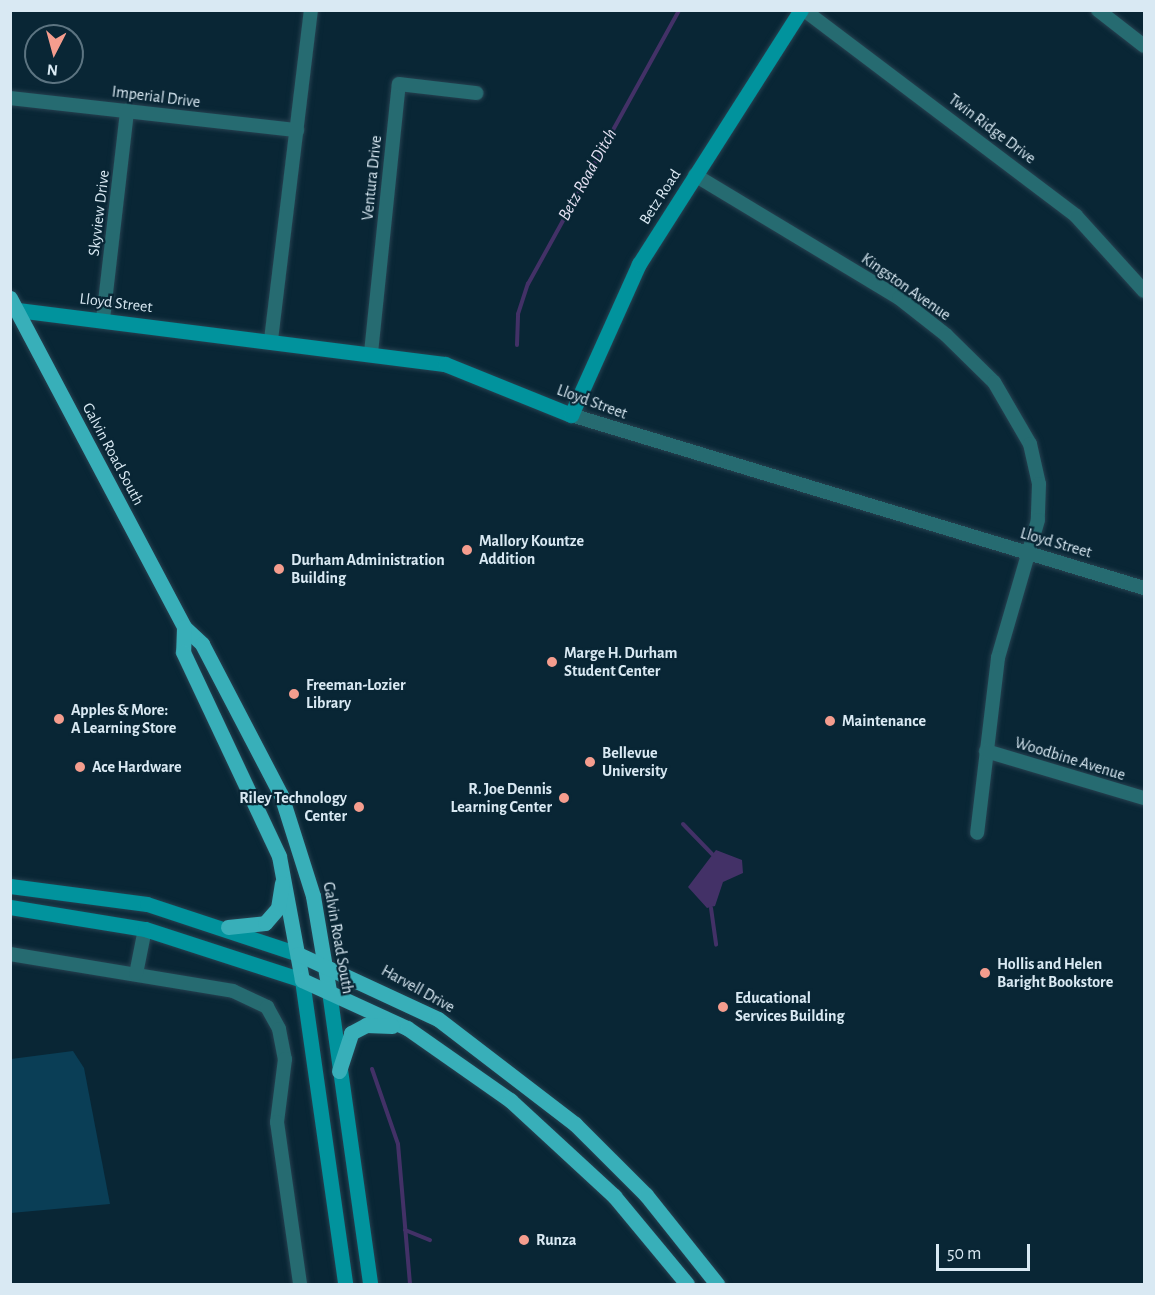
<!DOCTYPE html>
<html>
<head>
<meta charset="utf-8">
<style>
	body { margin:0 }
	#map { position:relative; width:1155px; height:1295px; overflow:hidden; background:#092635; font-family:"Alegreya Sans",sans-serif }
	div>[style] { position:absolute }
	.green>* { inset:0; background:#0a3e56 }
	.water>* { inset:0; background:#433167 }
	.stream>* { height:4px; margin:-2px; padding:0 2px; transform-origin:2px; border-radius:2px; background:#433167 }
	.roads { filter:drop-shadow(0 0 2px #264150) drop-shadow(0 0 2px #264150) }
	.street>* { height:14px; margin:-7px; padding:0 7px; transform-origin:7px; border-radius:7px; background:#266b71 }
	.secondary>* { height:15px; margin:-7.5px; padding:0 7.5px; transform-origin:7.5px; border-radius:7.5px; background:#01939d }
	.primary>* { height:15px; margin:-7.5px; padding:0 7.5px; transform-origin:7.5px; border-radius:7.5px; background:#38afb9 }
	.dots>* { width:16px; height:16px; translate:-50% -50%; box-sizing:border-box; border:3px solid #092635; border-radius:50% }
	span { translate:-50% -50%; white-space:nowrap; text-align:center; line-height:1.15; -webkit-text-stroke:4.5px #092635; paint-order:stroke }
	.street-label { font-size:16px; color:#d9e9f3 }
	.poi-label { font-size:16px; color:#d9e9f3; font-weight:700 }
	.left { translate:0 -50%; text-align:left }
	.right { translate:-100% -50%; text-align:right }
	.water-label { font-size:18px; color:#e5e1f3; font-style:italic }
	.frame { position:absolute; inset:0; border:12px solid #d9e9f3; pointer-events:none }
	.north { position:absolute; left:24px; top:24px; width:60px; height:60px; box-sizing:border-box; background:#092635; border:2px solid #5c7481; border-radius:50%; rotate:186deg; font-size:16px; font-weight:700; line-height:24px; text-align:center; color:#d9e9f3 }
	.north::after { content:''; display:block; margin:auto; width:21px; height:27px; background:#f59d8e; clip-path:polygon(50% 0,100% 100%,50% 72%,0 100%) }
	.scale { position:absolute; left:936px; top:1244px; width:94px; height:27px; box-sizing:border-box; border:3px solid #d9e9f3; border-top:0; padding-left:8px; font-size:18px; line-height:21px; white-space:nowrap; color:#d9e9f3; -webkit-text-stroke:4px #092635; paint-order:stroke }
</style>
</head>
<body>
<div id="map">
	<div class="green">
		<i style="clip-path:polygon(73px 1051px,84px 1068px,110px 1204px,11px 1213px,11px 1059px)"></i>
	</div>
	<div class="water">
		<i style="clip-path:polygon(716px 850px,742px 860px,743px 873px,723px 882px,715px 906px,707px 908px,688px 887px)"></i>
	</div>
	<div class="stream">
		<i style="left:517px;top:345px;width:31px;rotate:-88deg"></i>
		<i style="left:518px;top:314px;width:32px;rotate:-72deg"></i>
		<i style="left:528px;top:284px;width:313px;rotate:-61.1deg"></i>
		<i style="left:683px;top:824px;width:42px;rotate:46deg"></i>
		<i style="left:711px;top:908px;width:37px;rotate:82deg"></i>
		<i style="left:372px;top:1069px;width:79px;rotate:70.9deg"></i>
		<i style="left:398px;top:1144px;width:141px;rotate:85.1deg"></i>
		<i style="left:405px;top:1230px;width:27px;rotate:22deg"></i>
	</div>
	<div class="roads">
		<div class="street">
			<i style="left:804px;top:10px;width:341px;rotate:37.1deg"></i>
			<i style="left:1076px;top:216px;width:101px;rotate:47.8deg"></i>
			<i style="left:1098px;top:10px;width:58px;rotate:38deg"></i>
			<i style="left:10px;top:98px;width:289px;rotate:6.4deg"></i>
			<i style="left:695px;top:175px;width:238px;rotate:31.1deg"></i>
			<i style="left:899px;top:298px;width:60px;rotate:38.2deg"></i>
			<i style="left:946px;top:335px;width:67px;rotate:44.4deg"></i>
			<i style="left:994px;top:382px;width:72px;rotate:59.9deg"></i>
			<i style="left:1030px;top:444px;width:41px;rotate:77.3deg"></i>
			<i style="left:1039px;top:484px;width:36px;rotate:92deg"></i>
			<i style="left:1038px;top:520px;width:144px;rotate:106.2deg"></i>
			<i style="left:998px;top:658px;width:176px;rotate:96.8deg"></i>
			<i style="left:103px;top:319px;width:210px;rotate:-83.4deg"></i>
			<i style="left:271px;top:340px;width:332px;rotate:-83.1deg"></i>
			<i style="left:371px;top:353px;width:270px;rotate:-84.1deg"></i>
			<i style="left:399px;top:84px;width:78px;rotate:6.7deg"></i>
			<i style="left:571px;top:415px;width:599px;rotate:16.8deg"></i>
			<i style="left:986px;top:751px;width:165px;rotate:16.6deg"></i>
			<i style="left:10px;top:954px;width:226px;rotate:9.4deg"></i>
			<i style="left:233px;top:991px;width:38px;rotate:25deg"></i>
			<i style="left:267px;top:1007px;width:25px;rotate:61deg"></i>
			<i style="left:279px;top:1029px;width:31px;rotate:79deg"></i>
			<i style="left:285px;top:1059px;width:64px;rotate:97.2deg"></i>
			<i style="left:277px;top:1122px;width:164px;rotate:81.9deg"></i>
			<i style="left:136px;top:974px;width:46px;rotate:-78.7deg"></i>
		</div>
		<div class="secondary">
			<i style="left:17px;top:310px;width:431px;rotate:7.2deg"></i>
			<i style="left:445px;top:364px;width:136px;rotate:22deg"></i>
			<i style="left:571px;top:415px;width:166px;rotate:-65.8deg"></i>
			<i style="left:639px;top:264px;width:301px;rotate:-57.5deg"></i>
			<i style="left:10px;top:886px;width:138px;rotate:7.5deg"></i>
			<i style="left:147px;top:904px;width:159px;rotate:18.3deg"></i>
			<i style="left:10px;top:907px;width:137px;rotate:9.3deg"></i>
			<i style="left:145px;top:929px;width:165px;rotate:18deg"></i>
			<i style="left:302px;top:980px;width:307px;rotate:81.9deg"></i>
			<i style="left:329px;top:991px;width:296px;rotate:82deg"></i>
		</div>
		<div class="primary">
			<i style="left:10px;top:298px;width:372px;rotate:62.1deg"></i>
			<i style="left:184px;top:627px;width:25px;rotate:43deg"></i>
			<i style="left:202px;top:644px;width:170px;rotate:62.4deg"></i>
			<i style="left:281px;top:795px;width:106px;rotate:72.4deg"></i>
			<i style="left:313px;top:896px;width:96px;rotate:80.4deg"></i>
			<i style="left:184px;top:627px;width:25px;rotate:92deg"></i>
			<i style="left:183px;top:652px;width:225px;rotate:64.8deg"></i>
			<i style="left:279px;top:856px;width:126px;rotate:79.5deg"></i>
			<i style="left:302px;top:980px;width:115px;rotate:24.6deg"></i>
			<i style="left:407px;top:1028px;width:126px;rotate:35deg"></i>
			<i style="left:510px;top:1100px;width:142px;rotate:42.7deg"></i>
			<i style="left:614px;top:1196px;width:114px;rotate:50.3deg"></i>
			<i style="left:228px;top:927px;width:37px;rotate:-6deg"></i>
			<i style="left:265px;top:923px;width:20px;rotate:-49deg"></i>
			<i style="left:278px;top:908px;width:25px;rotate:-81deg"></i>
			<i style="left:298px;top:954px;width:154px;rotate:24.9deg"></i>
			<i style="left:438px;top:1019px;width:173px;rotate:37.5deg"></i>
			<i style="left:575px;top:1124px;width:100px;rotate:45deg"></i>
			<i style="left:646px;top:1195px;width:114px;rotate:51.4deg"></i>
			<i style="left:339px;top:1071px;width:40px;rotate:-72deg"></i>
			<i style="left:351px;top:1033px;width:17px;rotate:-28deg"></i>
			<i style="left:366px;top:1025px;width:26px;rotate:2deg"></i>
		</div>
	</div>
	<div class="dots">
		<i style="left:467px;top:550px;background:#f59d8e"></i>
		<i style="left:279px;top:569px;background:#f59d8e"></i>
		<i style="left:552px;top:662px;background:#f59d8e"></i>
		<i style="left:294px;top:694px;background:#f59d8e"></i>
		<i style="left:59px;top:719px;background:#f59d8e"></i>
		<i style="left:830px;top:721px;background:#f59d8e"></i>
		<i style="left:590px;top:762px;background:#f59d8e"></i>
		<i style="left:80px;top:767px;background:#f59d8e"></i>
		<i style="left:564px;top:798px;background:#f59d8e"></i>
		<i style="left:359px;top:807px;background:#f59d8e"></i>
		<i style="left:985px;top:973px;background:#f59d8e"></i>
		<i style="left:723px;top:1007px;background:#f59d8e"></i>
		<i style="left:524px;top:1240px;background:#f59d8e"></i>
	</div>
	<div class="street-label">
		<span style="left:156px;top:97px;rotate:7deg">Imperial Drive</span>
		<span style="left:992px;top:129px;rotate:37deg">Twin Ridge Drive</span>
		<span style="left:372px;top:178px;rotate:-84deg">Ventura Drive</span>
		<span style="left:660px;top:197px;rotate:-57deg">Betz Road</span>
		<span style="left:99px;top:213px;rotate:-83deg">Skyview Drive</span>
		<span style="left:906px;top:287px;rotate:35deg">Kingston Avenue</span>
		<span style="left:116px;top:303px;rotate:7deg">Lloyd Street</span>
		<span style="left:592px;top:402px;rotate:20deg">Lloyd Street</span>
		<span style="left:113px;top:454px;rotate:62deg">Galvin Road South</span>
		<span style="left:1056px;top:543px;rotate:16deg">Lloyd Street</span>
		<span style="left:1070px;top:759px;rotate:17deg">Woodbine Avenue</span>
		<span style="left:338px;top:938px;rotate:80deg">Galvin Road South</span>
		<span style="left:418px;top:989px;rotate:29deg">Harvell Drive</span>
	</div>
	<div class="poi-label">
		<span class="left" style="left:479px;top:550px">Mallory Kountze<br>Addition</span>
		<span class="left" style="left:291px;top:569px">Durham Administration<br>Building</span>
		<span class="left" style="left:564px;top:662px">Marge H. Durham<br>Student Center</span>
		<span class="left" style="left:306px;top:694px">Freeman-Lozier<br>Library</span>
		<span class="left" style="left:71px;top:719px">Apples &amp; More:<br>A Learning Store</span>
		<span class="left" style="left:842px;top:721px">Maintenance</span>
		<span class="left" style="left:602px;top:762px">Bellevue<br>University</span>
		<span class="left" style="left:92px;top:767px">Ace Hardware</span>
		<span class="right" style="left:552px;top:798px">R. Joe Dennis<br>Learning Center</span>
		<span class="right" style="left:347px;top:807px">Riley Technology<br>Center</span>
		<span class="left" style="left:997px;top:973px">Hollis and Helen<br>Baright Bookstore</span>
		<span class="left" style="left:735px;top:1007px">Educational<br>Services Building</span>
		<span class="left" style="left:536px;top:1240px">Runza</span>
	</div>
	<div class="water-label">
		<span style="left:588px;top:175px;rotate:-61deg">Betz Road Ditch</span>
	</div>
	<div class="frame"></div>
	<div class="north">N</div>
	<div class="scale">50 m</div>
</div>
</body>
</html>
